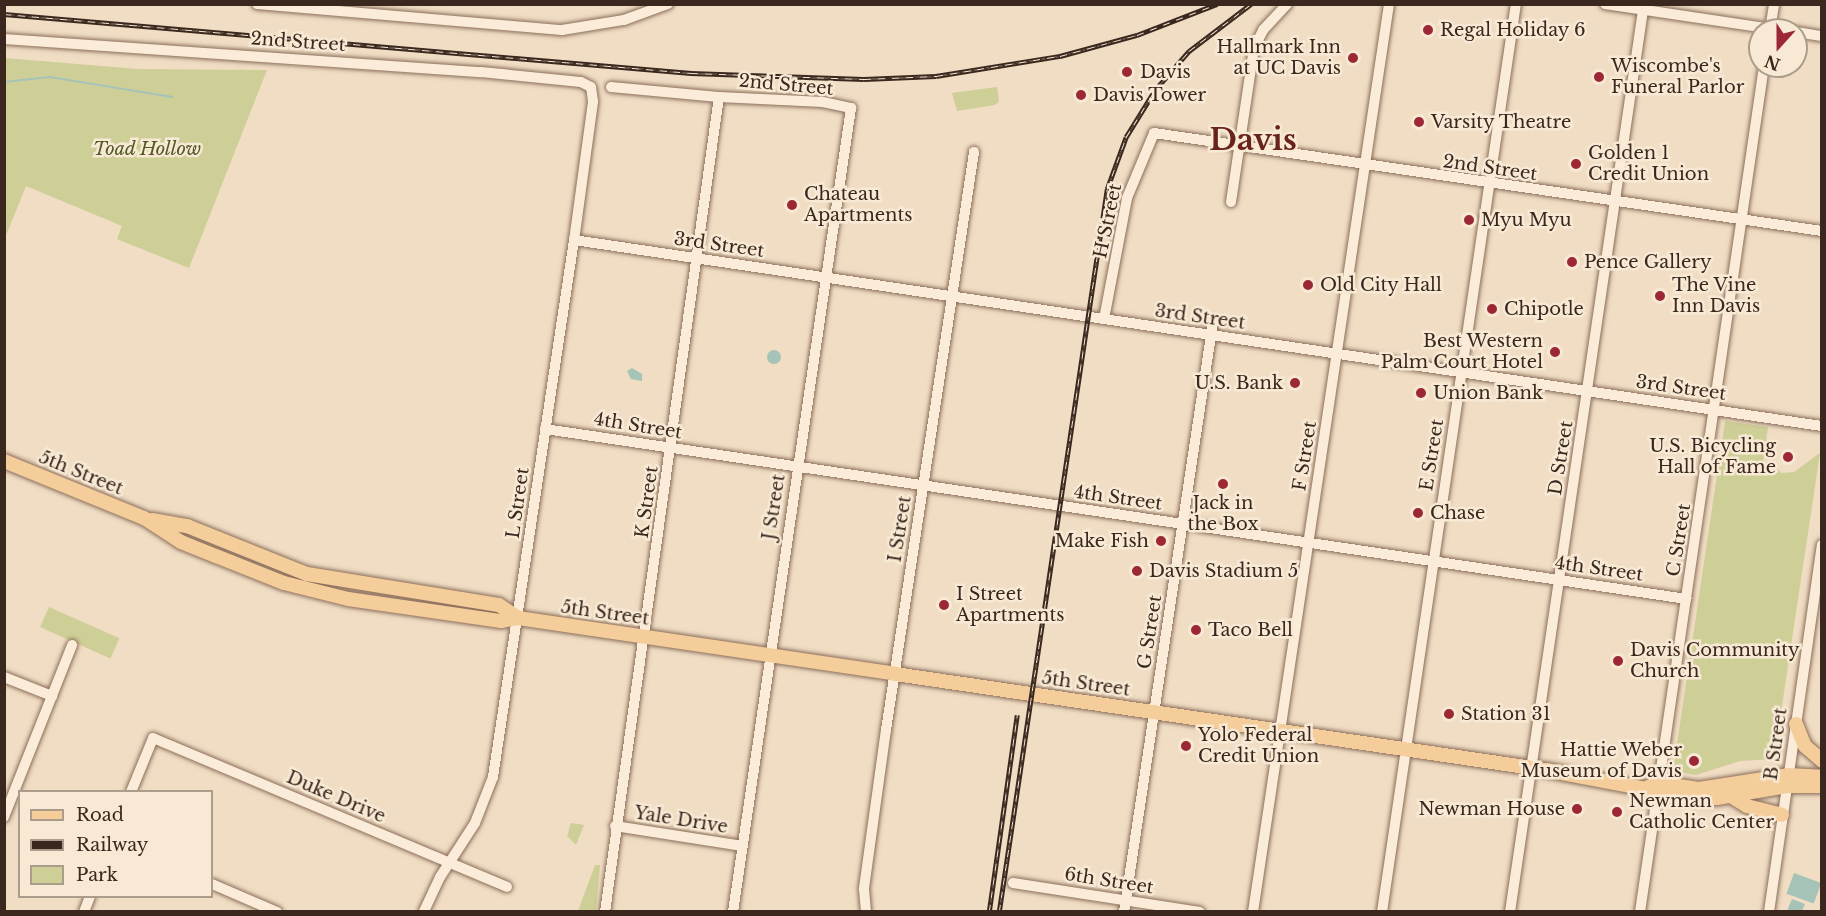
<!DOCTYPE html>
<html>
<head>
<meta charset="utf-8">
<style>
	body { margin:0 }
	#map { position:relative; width:1826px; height:916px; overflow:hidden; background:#f0ddc4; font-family:"Libre Baskerville",serif }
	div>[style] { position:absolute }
	.green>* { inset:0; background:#cece97; transform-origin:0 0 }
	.water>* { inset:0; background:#a6c3b7; transform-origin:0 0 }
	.round { border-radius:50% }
	.stream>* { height:2px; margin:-1px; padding:0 1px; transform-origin:1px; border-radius:1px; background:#a6c3b7 }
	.roads { filter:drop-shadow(0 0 2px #8b6e5a) drop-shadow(0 0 2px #8b6e5a) }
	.minor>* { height:10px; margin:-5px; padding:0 5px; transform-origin:5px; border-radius:5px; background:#faecd8 }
	.major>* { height:14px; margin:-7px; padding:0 7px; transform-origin:7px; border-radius:7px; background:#f4cd9b }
	.rail>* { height:4.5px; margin-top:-2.25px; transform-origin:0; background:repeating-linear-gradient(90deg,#f7e9d4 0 7px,#3a281e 0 14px); box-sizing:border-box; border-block:2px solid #3a281e }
	.dots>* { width:16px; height:16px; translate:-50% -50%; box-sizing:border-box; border:3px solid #f7e9d4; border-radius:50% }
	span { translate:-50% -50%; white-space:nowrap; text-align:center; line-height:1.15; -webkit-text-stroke:5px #f7e9d4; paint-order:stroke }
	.poi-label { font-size:18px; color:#3a281e }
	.left { translate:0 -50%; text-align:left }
	.right { translate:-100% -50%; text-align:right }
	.street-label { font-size:18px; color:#3a281e }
	.park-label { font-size:18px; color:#515824; font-style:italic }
	.town-label { font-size:30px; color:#68231c; font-weight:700 }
	.frame { position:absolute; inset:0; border:6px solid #3a281e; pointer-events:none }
	.legend { position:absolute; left:18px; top:790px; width:195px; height:108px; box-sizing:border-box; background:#f7e9d4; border:2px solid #ab9c8b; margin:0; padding:8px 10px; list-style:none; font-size:18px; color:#3a281e }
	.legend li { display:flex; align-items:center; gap:12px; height:30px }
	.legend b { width:30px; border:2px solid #ab9c8b }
	.north { position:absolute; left:1748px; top:18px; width:60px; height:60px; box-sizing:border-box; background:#f7e9d4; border:2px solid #ab9c8b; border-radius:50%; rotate:201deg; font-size:16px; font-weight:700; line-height:24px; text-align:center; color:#3a281e }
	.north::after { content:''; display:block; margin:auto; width:21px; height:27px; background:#9c2836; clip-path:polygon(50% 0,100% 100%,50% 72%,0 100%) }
</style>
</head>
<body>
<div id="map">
	<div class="green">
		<i style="clip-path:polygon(5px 58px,138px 69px,267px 70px,189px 268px,117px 239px,122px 226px,26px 186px,5px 238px)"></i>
		<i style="clip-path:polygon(997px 87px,999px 101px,995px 105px,957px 111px,952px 93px)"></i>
		<i style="clip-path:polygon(1725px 421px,1768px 427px,1763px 463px,1775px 465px,1781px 473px,1794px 472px,1820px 453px,1774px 759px,1740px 761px,1696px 775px,1673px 771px)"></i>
		<i style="left:49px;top:607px;width:77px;height:22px;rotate:24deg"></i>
		<i style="clip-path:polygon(571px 823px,584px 825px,576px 845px,567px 836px)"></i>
		<i style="clip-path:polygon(595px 865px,600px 865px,596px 911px,578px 911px)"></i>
	</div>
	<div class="water">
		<i class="round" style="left:767px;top:350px;width:14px;height:14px"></i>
		<i style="clip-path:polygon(632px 368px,642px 374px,642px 381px,631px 379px,627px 371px)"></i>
		<i style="left:1794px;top:873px;width:29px;height:22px;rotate:20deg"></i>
		<i style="clip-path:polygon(1792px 899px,1805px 904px,1802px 911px,1787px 911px)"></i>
	</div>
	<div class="stream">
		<i style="left:4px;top:82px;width:46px;rotate:-6.2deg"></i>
		<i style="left:50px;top:77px;width:124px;rotate:9.3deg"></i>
	</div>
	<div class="roads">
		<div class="minor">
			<i style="left:257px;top:4px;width:306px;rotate:4.9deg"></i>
			<i style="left:562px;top:30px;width:63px;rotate:-9.2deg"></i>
			<i style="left:624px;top:20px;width:47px;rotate:-20deg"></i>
			<i style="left:1605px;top:4px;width:177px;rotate:8.5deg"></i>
			<i style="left:1770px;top:30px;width:26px;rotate:-81deg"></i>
			<i style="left:1796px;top:32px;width:26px;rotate:9deg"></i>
			<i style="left:4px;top:39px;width:478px;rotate:4deg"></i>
			<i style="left:481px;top:72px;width:100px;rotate:5.7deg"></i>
			<i style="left:581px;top:82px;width:11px;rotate:27deg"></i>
			<i style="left:591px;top:87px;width:15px;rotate:82deg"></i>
			<i style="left:593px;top:102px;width:139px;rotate:97.8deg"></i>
			<i style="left:574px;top:240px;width:543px;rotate:98.58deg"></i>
			<i style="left:493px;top:777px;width:49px;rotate:111.4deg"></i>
			<i style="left:475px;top:823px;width:64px;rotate:122.9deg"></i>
			<i style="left:440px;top:877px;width:38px;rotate:115deg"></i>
			<i style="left:611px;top:87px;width:108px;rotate:5.3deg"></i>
			<i style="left:719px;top:97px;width:104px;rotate:2.8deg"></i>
			<i style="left:823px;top:102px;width:29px;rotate:12deg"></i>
			<i style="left:851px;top:108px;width:813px;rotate:98.35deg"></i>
			<i style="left:1231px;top:202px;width:156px;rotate:-81.5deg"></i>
			<i style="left:1254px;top:48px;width:20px;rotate:-63deg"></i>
			<i style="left:1263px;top:30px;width:35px;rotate:-47deg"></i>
			<i style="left:574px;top:240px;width:1262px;rotate:8.48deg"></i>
			<i style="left:1104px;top:319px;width:123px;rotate:-79.2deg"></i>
			<i style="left:1127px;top:198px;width:70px;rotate:-67.4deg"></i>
			<i style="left:1154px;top:133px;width:675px;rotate:8.35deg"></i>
			<i style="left:545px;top:429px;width:1154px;rotate:8.47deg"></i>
			<i style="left:4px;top:677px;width:52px;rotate:21.6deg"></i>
			<i style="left:131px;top:792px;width:58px;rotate:-67.8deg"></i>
			<i style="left:153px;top:738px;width:384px;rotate:22.8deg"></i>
			<i style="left:4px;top:817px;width:185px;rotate:-68.4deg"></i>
			<i style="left:615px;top:826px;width:129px;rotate:8.9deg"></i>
			<i style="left:1013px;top:883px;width:189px;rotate:8.8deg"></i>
			<i style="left:212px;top:884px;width:71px;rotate:23.3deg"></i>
			<i style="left:84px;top:912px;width:17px;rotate:-69deg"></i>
			<i style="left:605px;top:912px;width:823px;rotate:-82.04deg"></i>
			<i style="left:866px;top:912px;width:24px;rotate:-95deg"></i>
			<i style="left:864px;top:888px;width:160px;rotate:-82.1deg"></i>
			<i style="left:886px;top:730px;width:585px;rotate:-81.34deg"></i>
			<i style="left:1124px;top:912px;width:597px;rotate:-81.42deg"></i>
			<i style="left:1253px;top:912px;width:918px;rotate:-81.48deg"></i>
			<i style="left:1382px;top:912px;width:918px;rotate:-81.61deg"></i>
			<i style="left:1510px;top:912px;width:912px;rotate:-81.61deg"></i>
			<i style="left:1640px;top:912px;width:855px;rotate:-81.66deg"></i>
			<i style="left:1769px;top:912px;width:371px;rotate:-81.8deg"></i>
		</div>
		<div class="major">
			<i style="left:4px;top:461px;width:151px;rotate:22.2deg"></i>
			<i style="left:144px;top:518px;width:44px;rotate:33deg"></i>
			<i style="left:181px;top:542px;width:38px;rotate:22deg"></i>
			<i style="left:216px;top:556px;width:73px;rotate:21.7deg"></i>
			<i style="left:284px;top:583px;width:66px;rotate:14deg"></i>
			<i style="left:348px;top:599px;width:155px;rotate:8.2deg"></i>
			<i style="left:501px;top:621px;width:17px;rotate:-10deg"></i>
			<i style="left:518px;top:618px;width:381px;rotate:8.4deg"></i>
			<i style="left:895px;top:674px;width:658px;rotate:8.39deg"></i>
			<i style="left:1546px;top:770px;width:151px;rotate:10.7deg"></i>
			<i style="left:1694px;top:798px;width:23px"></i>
			<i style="left:1717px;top:798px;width:71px;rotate:-9.7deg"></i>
			<i style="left:1787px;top:786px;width:35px"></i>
			<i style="left:152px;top:520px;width:36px;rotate:10deg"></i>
			<i style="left:187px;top:526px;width:129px;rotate:21.8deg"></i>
			<i style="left:307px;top:574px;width:194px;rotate:9.2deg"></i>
			<i style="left:499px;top:605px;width:23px;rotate:34deg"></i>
			<i style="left:1796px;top:724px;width:24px;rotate:68deg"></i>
			<i style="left:1805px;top:746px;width:23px;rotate:41deg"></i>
			<i style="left:1648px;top:787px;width:12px;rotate:-20deg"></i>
			<i style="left:1659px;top:783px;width:40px;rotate:8.5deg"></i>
			<i style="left:1699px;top:789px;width:90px;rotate:-8.9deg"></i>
			<i style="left:1788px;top:775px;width:34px;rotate:3deg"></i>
			<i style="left:1731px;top:796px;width:19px;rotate:32deg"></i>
			<i style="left:1747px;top:806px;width:36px;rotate:14deg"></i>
		</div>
	</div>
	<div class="rail">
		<i style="left:4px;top:14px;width:690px;rotate:4.91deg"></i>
		<i style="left:691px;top:73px;width:173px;rotate:2deg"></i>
		<i style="left:864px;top:79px;width:72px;rotate:-2.4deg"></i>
		<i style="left:936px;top:76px;width:126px;rotate:-9.2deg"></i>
		<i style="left:1060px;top:56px;width:80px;rotate:-15.3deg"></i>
		<i style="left:1137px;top:35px;width:86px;rotate:-21.2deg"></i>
		<i style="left:989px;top:912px;width:199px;rotate:-81.9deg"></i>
		<i style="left:999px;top:912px;width:731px;rotate:-81.5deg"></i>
		<i style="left:1107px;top:189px;width:55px;rotate:-69.9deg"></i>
		<i style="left:1126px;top:137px;width:55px;rotate:-58.3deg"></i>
		<i style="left:1155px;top:90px;width:52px;rotate:-48.9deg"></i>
		<i style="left:1189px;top:51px;width:78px;rotate:-37.2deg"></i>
	</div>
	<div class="dots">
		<i style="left:1428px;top:30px;background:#9c2836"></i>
		<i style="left:1353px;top:58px;background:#9c2836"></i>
		<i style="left:1127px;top:72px;background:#9c2836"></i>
		<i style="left:1599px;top:77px;background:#9c2836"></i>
		<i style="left:1081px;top:95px;background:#9c2836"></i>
		<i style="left:1419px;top:122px;background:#9c2836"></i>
		<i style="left:1576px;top:164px;background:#9c2836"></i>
		<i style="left:792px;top:205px;background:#9c2836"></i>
		<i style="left:1469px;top:220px;background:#9c2836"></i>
		<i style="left:1572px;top:262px;background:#9c2836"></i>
		<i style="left:1308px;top:285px;background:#9c2836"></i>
		<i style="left:1660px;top:296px;background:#9c2836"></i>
		<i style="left:1492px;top:309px;background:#9c2836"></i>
		<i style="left:1555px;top:352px;background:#9c2836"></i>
		<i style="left:1295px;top:383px;background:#9c2836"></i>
		<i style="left:1421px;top:393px;background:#9c2836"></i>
		<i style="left:1788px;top:457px;background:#9c2836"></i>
		<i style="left:1223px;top:484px;background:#9c2836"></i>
		<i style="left:1418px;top:513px;background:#9c2836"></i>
		<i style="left:1161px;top:541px;background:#9c2836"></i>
		<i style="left:1137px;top:571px;background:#9c2836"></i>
		<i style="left:944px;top:605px;background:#9c2836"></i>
		<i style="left:1196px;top:630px;background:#9c2836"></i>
		<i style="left:1618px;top:661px;background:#9c2836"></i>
		<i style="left:1449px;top:714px;background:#9c2836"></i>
		<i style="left:1186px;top:746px;background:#9c2836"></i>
		<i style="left:1694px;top:761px;background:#9c2836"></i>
		<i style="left:1577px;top:809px;background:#9c2836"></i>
		<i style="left:1617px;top:812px;background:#9c2836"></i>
	</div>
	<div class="poi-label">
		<span class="left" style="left:1440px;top:30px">Regal Holiday 6</span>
		<span class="right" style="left:1341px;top:58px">Hallmark Inn<br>at UC Davis</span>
		<span class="left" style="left:1611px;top:77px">Wiscombe's<br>Funeral Parlor</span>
		<span class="left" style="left:1140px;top:72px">Davis</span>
		<span class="left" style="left:1093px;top:95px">Davis Tower</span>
		<span class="left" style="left:1431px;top:122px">Varsity Theatre</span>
		<span class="left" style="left:1588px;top:164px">Golden 1<br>Credit Union</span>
		<span class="left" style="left:804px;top:205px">Chateau<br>Apartments</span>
		<span class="left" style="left:1481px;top:220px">Myu Myu</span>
		<span class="left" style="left:1584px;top:262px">Pence Gallery</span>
		<span class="left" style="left:1320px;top:285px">Old City Hall</span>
		<span class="left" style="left:1672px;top:296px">The Vine<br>Inn Davis</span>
		<span class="left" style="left:1504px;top:309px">Chipotle</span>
		<span class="right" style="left:1543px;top:352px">Best Western<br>Palm Court Hotel</span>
		<span class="right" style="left:1283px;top:383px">U.S. Bank</span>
		<span class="left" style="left:1433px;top:393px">Union Bank</span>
		<span class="right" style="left:1776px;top:457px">U.S. Bicycling<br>Hall of Fame</span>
		<span style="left:1223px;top:514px">Jack in<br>the Box</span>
		<span class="left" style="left:1430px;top:513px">Chase</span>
		<span class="right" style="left:1149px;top:541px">Make Fish</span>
		<span class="left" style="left:1149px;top:571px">Davis Stadium 5</span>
		<span class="left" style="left:956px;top:605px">I Street<br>Apartments</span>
		<span class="left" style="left:1208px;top:630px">Taco Bell</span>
		<span class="left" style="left:1630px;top:661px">Davis Community<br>Church</span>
		<span class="left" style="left:1461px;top:714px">Station 31</span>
		<span class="left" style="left:1198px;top:746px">Yolo Federal<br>Credit Union</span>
		<span class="right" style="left:1682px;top:761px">Hattie Weber<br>Museum of Davis</span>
		<span class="left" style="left:1629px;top:812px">Newman<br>Catholic Center</span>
		<span class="right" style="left:1565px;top:809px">Newman House</span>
	</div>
	<div class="street-label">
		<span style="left:298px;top:42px;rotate:4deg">2nd Street</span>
		<span style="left:786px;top:85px;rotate:5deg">2nd Street</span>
		<span style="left:1490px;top:168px;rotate:8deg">2nd Street</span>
		<span style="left:1108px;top:221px;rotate:-78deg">H Street</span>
		<span style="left:719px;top:245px;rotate:8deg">3rd Street</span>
		<span style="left:1200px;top:317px;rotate:8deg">3rd Street</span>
		<span style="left:1681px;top:388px;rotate:8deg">3rd Street</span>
		<span style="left:638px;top:426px;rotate:9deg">4th Street</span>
		<span style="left:1432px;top:455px;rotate:-81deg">E Street</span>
		<span style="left:1305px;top:456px;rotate:-81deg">F Street</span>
		<span style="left:1561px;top:458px;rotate:-81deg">D Street</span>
		<span style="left:81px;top:473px;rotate:22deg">5th Street</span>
		<span style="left:1118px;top:498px;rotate:8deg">4th Street</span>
		<span style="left:647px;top:502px;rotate:-82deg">K Street</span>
		<span style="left:518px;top:503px;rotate:-82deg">L Street</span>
		<span style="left:774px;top:507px;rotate:-81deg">J Street</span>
		<span style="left:900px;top:529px;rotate:-81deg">I Street</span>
		<span style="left:1679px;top:540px;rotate:-81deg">C Street</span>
		<span style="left:1599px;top:569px;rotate:8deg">4th Street</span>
		<span style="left:605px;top:613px;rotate:8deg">5th Street</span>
		<span style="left:1150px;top:632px;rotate:-81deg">G Street</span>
		<span style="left:1086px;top:684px;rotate:8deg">5th Street</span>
		<span style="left:1776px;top:744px;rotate:-82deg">B Street</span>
		<span style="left:336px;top:797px;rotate:23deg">Duke Drive</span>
		<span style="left:681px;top:820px;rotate:9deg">Yale Drive</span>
		<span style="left:1109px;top:881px;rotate:9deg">6th Street</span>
	</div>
	<div class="park-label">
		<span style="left:147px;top:149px">Toad Hollow</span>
	</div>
	<div class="town-label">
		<span style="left:1253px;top:140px">Davis</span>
	</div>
	<div class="frame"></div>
	<ul class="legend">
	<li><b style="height:8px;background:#f4cd9b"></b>Road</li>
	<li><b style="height:8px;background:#3a281e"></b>Railway</li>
	<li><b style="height:16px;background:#cece97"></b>Park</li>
	</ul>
	<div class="north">N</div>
</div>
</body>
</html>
